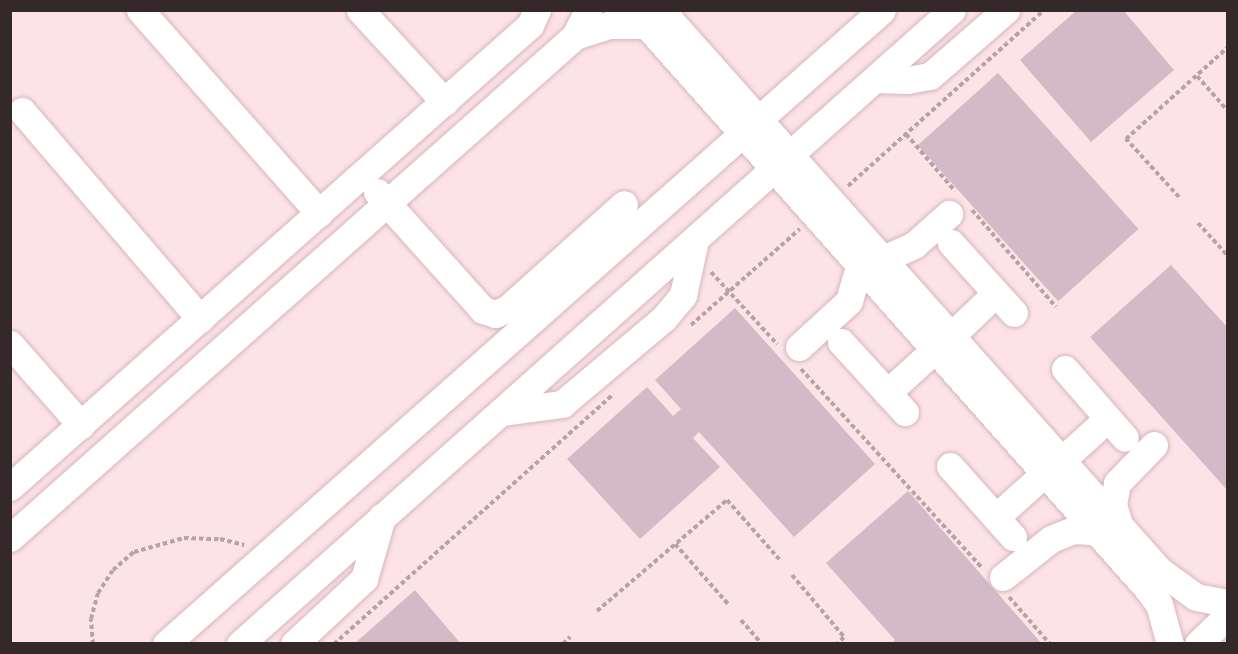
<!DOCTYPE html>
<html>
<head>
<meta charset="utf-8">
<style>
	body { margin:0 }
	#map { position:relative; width:1238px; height:654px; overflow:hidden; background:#fde3e7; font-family:"Playfair Display",serif }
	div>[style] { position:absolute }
	.building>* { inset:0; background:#d4b9c6; transform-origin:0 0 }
	.path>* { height:4px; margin-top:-2px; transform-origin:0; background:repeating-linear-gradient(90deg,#b7a2a5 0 4.5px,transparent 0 7.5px) }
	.roads { filter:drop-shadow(0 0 2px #d6b6bb) drop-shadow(0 0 2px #d6b6bb) }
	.minor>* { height:27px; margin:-13.5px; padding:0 13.5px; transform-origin:13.5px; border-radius:13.5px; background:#fff }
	span { translate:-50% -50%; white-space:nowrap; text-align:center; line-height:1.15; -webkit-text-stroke:4.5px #fde3e7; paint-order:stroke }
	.frame { position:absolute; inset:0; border:12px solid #34282a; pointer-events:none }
</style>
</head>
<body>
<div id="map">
	<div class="building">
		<i style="clip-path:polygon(1077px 10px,1123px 10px,1174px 70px,1091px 142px,1020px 60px)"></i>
		<i style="left:998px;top:73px;width:210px;height:108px;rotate:48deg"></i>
		<i style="clip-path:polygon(1171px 265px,1228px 328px,1228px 491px,1090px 337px)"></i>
		<i style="clip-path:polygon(735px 308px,875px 464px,794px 537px,699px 432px,693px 438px,720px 467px,640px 539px,567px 459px,647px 387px,673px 416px,681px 409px,655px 380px)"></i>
		<i style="clip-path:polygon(908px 491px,1042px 644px,891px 644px,895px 640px,826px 563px)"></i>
		<i style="clip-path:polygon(415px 590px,461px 644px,354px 644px)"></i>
	</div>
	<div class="path">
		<i style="left:1197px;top:76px;width:47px;rotate:48.5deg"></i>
		<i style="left:906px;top:134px;width:75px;rotate:49.3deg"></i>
		<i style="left:848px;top:186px;width:263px;rotate:-41.9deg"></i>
		<i style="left:1179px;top:197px;width:79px;rotate:-132.4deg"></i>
		<i style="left:1126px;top:139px;width:137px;rotate:-42deg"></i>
		<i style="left:972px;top:210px;width:128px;rotate:49.1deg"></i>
		<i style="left:1198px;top:223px;width:45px;rotate:47.7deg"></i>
		<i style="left:711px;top:272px;width:98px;rotate:47.5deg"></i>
		<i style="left:691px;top:325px;width:145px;rotate:-41.4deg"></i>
		<i style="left:801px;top:369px;width:270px;rotate:47.7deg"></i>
		<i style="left:675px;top:544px;width:80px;rotate:48.5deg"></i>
		<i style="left:792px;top:575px;width:81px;rotate:50deg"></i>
		<i style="left:844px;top:637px;width:10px;rotate:135deg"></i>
		<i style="left:1009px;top:597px;width:62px;rotate:48.9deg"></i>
		<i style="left:597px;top:611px;width:171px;rotate:-40.5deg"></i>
		<i style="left:727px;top:500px;width:79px;rotate:48.6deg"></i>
		<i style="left:741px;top:620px;width:32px;rotate:49deg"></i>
		<i style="left:93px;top:644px;width:25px;rotate:-95deg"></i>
		<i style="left:91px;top:619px;width:27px;rotate:-75deg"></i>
		<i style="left:98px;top:593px;width:27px;rotate:-57deg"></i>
		<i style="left:113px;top:570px;width:28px;rotate:-41deg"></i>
		<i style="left:134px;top:552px;width:52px;rotate:-15.6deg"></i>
		<i style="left:184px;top:538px;width:36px;rotate:2deg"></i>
		<i style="left:220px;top:539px;width:25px;rotate:14deg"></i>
		<i style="left:334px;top:644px;width:375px;rotate:-41.8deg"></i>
		<i style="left:563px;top:644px;width:10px;rotate:-45deg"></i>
	</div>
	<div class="roads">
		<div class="minor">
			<i style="left:140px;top:10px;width:271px;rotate:48.6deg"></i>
			<i style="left:360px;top:10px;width:125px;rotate:47.3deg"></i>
			<i style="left:633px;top:10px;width:772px;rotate:48.36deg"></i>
			<i style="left:1146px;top:587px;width:21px;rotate:53deg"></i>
			<i style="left:1159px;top:604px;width:41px;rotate:74.6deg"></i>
			<i style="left:661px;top:10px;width:751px;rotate:48.35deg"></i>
			<i style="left:1160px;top:571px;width:44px;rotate:35.8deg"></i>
			<i style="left:1196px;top:597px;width:33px;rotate:11deg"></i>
			<i style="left:575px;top:36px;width:36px;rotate:-18deg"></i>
			<i style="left:609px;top:25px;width:37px"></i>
			<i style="left:876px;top:79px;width:31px;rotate:2deg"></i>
			<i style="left:907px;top:80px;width:23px;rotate:-10deg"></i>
			<i style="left:930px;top:76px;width:101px;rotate:-41deg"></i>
			<i style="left:22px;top:111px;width:274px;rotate:49.4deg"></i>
			<i style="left:377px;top:192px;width:159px;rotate:48.1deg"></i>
			<i style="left:483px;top:310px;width:13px;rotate:18deg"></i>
			<i style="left:495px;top:314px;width:13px;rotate:-23deg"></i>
			<i style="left:507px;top:309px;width:157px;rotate:-41.9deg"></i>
			<i style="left:951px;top:243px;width:94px;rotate:48deg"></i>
			<i style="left:883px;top:259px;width:34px;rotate:-24deg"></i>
			<i style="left:914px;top:245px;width:47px;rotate:-41.5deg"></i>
			<i style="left:951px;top:336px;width:62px;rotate:-43.7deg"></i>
			<i style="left:841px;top:342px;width:95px;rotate:47.6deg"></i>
			<i style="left:10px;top:344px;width:108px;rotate:48.8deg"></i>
			<i style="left:799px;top:347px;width:68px;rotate:-42.6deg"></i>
			<i style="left:849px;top:301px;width:35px;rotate:-74deg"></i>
			<i style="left:1065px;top:369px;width:91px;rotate:49deg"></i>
			<i style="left:887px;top:393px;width:62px;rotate:-42.4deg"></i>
			<i style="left:501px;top:412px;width:62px;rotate:-7.5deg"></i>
			<i style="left:562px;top:404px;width:133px;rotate:-40.1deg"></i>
			<i style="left:664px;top:318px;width:30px;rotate:-50deg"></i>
			<i style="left:683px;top:295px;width:56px;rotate:-77.7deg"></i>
			<i style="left:1062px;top:460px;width:61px;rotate:-42.3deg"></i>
			<i style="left:950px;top:466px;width:95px;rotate:48.4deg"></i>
			<i style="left:10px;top:487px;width:696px;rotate:-41.62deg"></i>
			<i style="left:530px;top:25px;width:17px;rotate:-65deg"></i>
			<i style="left:996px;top:517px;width:64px;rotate:-41.9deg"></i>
			<i style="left:1119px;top:524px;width:21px;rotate:-107deg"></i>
			<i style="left:1113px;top:504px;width:21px;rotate:-79deg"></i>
			<i style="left:1117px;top:483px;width:53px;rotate:-45.8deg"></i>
			<i style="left:10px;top:538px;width:756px;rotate:-41.62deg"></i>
			<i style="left:575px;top:36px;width:29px;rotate:-63deg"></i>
			<i style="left:1003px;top:577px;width:61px;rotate:-38.4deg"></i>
			<i style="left:1051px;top:539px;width:24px;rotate:-22deg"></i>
			<i style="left:1073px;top:530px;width:22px;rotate:3deg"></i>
			<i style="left:166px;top:644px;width:956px;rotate:-41.52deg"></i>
			<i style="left:240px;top:644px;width:953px;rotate:-41.68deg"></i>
			<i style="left:294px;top:644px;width:96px;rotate:-42.9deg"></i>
			<i style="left:364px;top:579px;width:65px;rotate:-73.8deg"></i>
			<i style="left:1198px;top:644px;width:42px;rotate:-44deg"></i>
		</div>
	</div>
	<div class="frame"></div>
</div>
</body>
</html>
